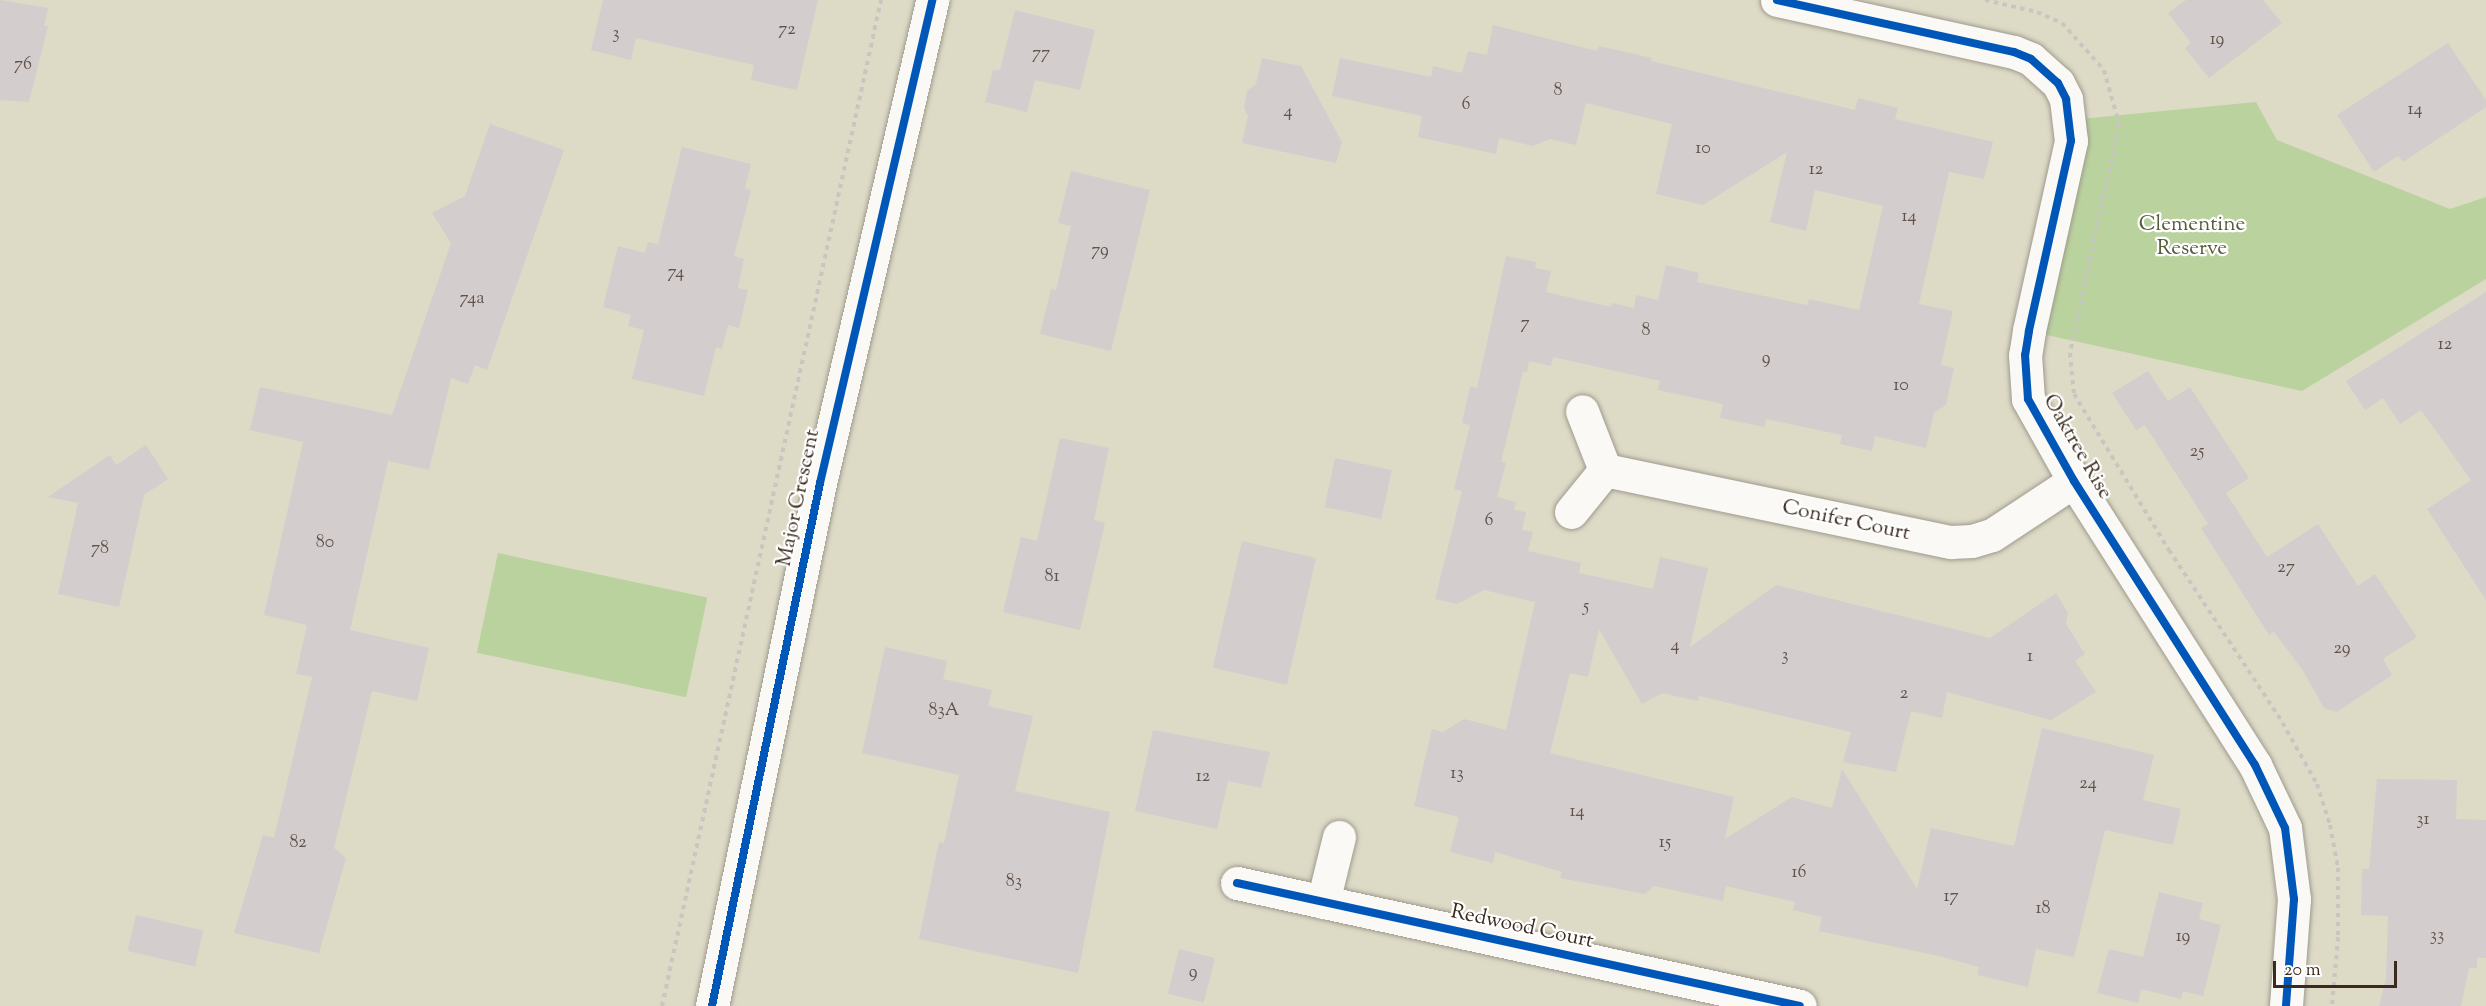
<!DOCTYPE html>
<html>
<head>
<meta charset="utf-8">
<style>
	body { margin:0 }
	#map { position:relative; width:2486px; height:1006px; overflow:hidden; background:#dddac6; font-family:"Sorts Mill Goudy",serif }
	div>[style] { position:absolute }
	.green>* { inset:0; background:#bad39e; transform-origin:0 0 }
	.building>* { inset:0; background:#d4cdce; transform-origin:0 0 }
	.path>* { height:4px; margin-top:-2px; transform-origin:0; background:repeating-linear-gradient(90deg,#c8c6c1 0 4.5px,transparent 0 9px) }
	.roads { filter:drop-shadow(0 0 2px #9f9b8e) drop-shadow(0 0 2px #9f9b8e) }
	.street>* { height:33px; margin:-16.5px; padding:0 16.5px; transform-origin:16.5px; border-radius:16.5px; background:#faf9f6 }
	.cycleway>* { height:8px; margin:-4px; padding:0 4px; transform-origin:4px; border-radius:4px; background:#0057b8 }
	span { translate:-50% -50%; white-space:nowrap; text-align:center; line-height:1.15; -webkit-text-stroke:4.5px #fff; paint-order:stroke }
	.number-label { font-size:18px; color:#61534a }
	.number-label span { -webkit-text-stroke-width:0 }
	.park-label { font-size:21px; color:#585b3a }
	.street-label { font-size:21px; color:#3b2a1e }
	.scale { position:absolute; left:2273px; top:961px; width:124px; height:27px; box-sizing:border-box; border:3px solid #3b2a1e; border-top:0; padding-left:8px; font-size:18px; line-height:21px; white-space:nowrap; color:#3b2a1e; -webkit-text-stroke:4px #fff; paint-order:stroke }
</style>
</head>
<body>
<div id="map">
	<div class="green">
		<i style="clip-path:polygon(2256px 102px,2277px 140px,2450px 209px,2486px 197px,2486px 279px,2302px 391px,2029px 331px,2070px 120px)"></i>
		<i style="left:498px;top:553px;width:214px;height:102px;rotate:12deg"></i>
	</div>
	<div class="building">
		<i style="clip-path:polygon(0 0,48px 8px,44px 26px,48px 26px,29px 102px,0 100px)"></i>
		<i style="clip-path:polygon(603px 0,818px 0,797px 90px,751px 80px,754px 65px,636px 38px,631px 60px,591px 50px)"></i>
		<i style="clip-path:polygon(2186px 0,2263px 0,2282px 23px,2209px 78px,2185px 48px,2191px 43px,2168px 13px)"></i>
		<i style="clip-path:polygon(1015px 10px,1095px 30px,1080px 90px,1035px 80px,1027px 112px,985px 102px,993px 70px,1000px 70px)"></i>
		<i style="clip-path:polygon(1493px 25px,1597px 51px,1599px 46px,1652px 58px,1651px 61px,1855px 110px,1858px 98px,1898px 108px,1895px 119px,1993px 142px,1984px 179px,1949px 172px,1919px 304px,1953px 311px,1941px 365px,1954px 368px,1946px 405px,1934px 413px,1926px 448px,1875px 436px,1872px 451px,1840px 444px,1842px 435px,1766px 419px,1765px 427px,1720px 418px,1723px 404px,1658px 390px,1660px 381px,1553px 357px,1551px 366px,1529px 361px,1527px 372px,1523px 371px,1501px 462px,1506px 463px,1497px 497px,1516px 502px,1514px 510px,1526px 512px,1522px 530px,1533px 532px,1528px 551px,1581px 563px,1579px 573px,1653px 589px,1660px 557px,1708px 568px,1690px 647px,1776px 585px,1990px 638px,2056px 593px,2068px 613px,2066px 624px,2085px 654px,2075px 661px,2096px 692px,2051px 720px,1947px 692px,1942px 718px,1911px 711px,1896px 772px,1843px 762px,1851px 732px,1699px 696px,1698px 701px,1662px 693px,1642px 704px,1599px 629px,1588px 677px,1570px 673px,1550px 753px,1734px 797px,1725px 839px,1792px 797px,1832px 808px,1842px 769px,1917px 889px,1931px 828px,2014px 846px,2042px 728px,2154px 755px,2143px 800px,2181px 809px,2173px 845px,2105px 830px,2074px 957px,2036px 949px,2028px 987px,1977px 975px,1979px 967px,1939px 956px,1819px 931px,1822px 917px,1793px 910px,1795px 902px,1726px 886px,1723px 901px,1654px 886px,1645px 894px,1560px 878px,1562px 872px,1495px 852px,1493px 863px,1450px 852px,1459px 817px,1414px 806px,1432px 729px,1443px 732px,1464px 719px,1506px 730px,1535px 602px,1484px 590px,1457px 604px,1435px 599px,1462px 491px,1454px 489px,1470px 425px,1462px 423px,1470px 386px,1477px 388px,1506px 256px,1536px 262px,1535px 268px,1551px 271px,1546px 292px,1611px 307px,1612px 303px,1634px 308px,1636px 295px,1658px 300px,1666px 265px,1699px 273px,1697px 282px,1807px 305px,1809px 299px,1859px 310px,1883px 206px,1815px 190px,1806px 231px,1770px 222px,1787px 152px,1703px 205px,1656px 194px,1672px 124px,1586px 103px,1576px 145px,1550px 139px,1533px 146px,1499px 138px,1496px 154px,1418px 137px,1422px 116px,1332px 96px,1340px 58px,1431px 77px,1433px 66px,1462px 73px,1468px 51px,1487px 55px)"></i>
		<i style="clip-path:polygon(2448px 43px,2486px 100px,2486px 107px,2403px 162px,2398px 156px,2374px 172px,2337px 115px)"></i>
		<i style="clip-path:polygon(1262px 58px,1301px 66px,1342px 142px,1336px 163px,1242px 143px,1248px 116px,1244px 108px,1247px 91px,1256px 84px)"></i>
		<i style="clip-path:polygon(490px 124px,564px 150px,487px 370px,475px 365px,468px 384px,451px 378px,429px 470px,388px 461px,350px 630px,429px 648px,417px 701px,372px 691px,334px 848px,346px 858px,319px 953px,234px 933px,263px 835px,274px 838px,312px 677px,296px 674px,307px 625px,264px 615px,303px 442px,250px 430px,260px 387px,392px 415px,451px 243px,432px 213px,465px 196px)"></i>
		<i style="clip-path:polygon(682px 147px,751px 164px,745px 188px,751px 190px,734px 256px,744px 259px,738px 288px,748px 290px,739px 328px,728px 325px,722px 349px,716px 347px,704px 396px,632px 379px,644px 330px,628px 326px,631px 315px,603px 307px,618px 246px,645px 253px,648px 242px,658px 244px)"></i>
		<i style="clip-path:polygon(1071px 171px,1150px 190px,1111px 351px,1040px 334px,1051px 289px,1056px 290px,1071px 226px,1058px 223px)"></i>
		<i style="clip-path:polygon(2486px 292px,2486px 600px,2427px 509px,2471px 480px,2421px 410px,2400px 424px,2383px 398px,2365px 410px,2346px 381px)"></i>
		<i style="clip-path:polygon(2148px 371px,2168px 401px,2190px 387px,2249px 478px,2226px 493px,2267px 557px,2318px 524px,2358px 586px,2375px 574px,2417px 637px,2383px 659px,2392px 675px,2337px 712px,2324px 708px,2302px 669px,2274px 632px,2269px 635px,2201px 528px,2208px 524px,2145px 425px,2136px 430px,2112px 393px)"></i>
		<i style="clip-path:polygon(1060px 438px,1109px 448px,1094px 520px,1105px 523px,1080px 630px,1003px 612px,1021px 537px,1037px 541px)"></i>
		<i style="clip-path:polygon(146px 445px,168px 479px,144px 495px,119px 607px,58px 594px,78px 503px,48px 497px,110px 455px,116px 465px)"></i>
		<i style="left:1335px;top:458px;width:58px;height:50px;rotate:12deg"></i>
		<i style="left:1242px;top:541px;width:76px;height:130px;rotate:13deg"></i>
		<i style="clip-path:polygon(885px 647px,947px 661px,943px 679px,992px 690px,988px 706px,1033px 716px,1015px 791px,1110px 812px,1078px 973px,919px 939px,939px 842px,944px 843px,959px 775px,862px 753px)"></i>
		<i style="clip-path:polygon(1153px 730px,1270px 752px,1261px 788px,1228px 781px,1217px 829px,1135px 811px)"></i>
		<i style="clip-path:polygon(2377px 779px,2457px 780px,2456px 819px,2486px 820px,2486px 958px,2477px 958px,2477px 968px,2469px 968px,2461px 1006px,2379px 1006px,2386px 978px,2388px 916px,2361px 915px,2362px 869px,2369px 869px)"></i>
		<i style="clip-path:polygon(2159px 892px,2203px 903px,2199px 919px,2221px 925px,2203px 996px,2183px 991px,2181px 999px,2141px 989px,2138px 1003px,2097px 993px,2109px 949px,2143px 957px)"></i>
		<i style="left:136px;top:915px;width:69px;height:37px;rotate:13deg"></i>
		<i style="left:1179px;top:949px;width:37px;height:46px;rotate:14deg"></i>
	</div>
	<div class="path">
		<i style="left:1985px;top:0;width:53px;rotate:13deg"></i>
		<i style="left:2037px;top:12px;width:27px;rotate:24deg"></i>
		<i style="left:2062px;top:23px;width:63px;rotate:48.2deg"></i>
		<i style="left:2104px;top:70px;width:56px;rotate:74.5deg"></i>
		<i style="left:2119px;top:124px;width:234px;rotate:102.1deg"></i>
		<i style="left:2070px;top:353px;width:41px;rotate:84.4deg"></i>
		<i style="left:2074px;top:394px;width:183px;rotate:58.7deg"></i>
		<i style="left:2169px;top:550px;width:198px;rotate:56.6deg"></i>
		<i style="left:2278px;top:715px;width:79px;rotate:60.5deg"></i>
		<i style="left:2317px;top:784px;width:43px;rotate:72.4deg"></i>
		<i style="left:2330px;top:825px;width:44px;rotate:79.5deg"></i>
		<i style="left:2338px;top:868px;width:69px;rotate:90deg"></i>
		<i style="left:2338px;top:937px;width:69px;rotate:95deg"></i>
		<i style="left:662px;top:1006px;width:1030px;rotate:-77.72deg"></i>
	</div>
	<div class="roads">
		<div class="street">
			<i style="left:1777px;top:0;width:243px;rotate:12.4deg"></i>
			<i style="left:2014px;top:52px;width:18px;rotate:22deg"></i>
			<i style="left:2031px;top:59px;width:36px;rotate:42deg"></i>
			<i style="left:2058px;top:83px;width:18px;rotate:63deg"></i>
			<i style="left:2066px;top:99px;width:42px;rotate:83.2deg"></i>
			<i style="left:2071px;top:141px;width:195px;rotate:102.5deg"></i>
			<i style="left:2029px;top:331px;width:24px;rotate:99deg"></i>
			<i style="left:2025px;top:355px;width:44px;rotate:86.1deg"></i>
			<i style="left:2028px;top:399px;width:94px;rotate:60.7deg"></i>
			<i style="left:2074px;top:481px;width:337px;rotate:57.5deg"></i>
			<i style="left:2255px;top:765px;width:70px;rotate:64.5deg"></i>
			<i style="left:2285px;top:828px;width:72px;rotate:82.8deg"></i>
			<i style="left:2294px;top:899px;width:107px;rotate:94.3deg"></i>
			<i style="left:1605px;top:470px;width:353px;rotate:11.8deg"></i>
			<i style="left:1951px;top:542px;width:21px;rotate:-3deg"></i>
			<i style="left:1972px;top:541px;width:21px;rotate:-17deg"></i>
			<i style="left:1992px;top:535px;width:98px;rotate:-33.4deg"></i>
			<i style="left:1571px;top:512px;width:54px;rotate:-51deg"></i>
			<i style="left:1605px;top:470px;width:63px;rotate:-111.3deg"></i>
			<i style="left:1237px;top:883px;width:576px;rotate:12.32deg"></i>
			<i style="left:1323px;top:902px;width:67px;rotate:-76.2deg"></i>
			<i style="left:712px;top:1006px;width:534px;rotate:-78.33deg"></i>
			<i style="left:820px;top:483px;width:496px;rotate:-76.9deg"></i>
		</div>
	</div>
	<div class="cycleway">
		<i style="left:1777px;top:0;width:243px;rotate:12.4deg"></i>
		<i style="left:2014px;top:52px;width:18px;rotate:22deg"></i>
		<i style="left:2031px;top:59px;width:36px;rotate:42deg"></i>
		<i style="left:2058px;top:83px;width:18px;rotate:63deg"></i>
		<i style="left:2066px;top:99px;width:42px;rotate:83.2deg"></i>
		<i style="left:2071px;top:141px;width:195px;rotate:102.5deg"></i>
		<i style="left:2029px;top:331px;width:24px;rotate:99deg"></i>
		<i style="left:2025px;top:355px;width:44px;rotate:86.1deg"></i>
		<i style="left:2028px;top:399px;width:94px;rotate:60.7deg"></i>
		<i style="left:2074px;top:481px;width:337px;rotate:57.5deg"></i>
		<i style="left:2255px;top:765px;width:70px;rotate:64.5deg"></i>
		<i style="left:2285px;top:828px;width:72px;rotate:82.8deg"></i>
		<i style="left:2294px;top:899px;width:107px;rotate:94.3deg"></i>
		<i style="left:1237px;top:883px;width:576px;rotate:12.32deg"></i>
		<i style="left:712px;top:1006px;width:534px;rotate:-78.33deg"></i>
		<i style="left:820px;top:483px;width:496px;rotate:-76.9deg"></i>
	</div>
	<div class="number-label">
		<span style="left:787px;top:30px">72</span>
		<span style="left:616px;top:34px">3</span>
		<span style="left:2217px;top:40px">19</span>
		<span style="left:1041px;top:54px">77</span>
		<span style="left:23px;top:65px">76</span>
		<span style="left:1558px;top:91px">8</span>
		<span style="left:1466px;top:105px">6</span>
		<span style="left:2415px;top:110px">14</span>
		<span style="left:1288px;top:112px">4</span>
		<span style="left:1703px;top:149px">10</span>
		<span style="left:1816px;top:170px">12</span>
		<span style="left:1909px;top:217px">14</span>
		<span style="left:1100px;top:251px">79</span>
		<span style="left:676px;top:273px">74</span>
		<span style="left:472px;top:299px">74a</span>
		<span style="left:1525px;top:324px">7</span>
		<span style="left:1646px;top:331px">8</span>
		<span style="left:2445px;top:345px">12</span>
		<span style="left:1766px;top:359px">9</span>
		<span style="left:1901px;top:386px">10</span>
		<span style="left:2197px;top:452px">25</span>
		<span style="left:1489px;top:521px">6</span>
		<span style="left:325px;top:543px">80</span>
		<span style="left:100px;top:549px">78</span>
		<span style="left:2286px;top:568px">27</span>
		<span style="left:1052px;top:577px">81</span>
		<span style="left:1586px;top:607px">5</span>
		<span style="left:1675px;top:646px">4</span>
		<span style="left:2342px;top:649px">29</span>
		<span style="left:1785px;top:656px">3</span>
		<span style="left:2030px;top:657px">1</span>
		<span style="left:1904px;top:694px">2</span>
		<span style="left:944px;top:711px">83A</span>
		<span style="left:1457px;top:774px">13</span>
		<span style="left:1203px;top:777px">12</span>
		<span style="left:2088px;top:784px">24</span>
		<span style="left:1577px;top:812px">14</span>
		<span style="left:2423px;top:820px">31</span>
		<span style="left:298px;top:843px">82</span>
		<span style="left:1665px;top:843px">15</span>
		<span style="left:1799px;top:873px">16</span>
		<span style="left:1014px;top:882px">83</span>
		<span style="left:1951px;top:897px">17</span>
		<span style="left:2043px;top:909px">18</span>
		<span style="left:2437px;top:936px">33</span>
		<span style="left:2183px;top:937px">19</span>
		<span style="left:1193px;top:973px">9</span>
	</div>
	<div class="park-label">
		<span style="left:2192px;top:237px">Clementine<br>Reserve</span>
	</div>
	<div class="street-label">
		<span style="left:2077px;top:447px;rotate:60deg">Oaktree Rise</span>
		<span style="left:799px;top:498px;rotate:-78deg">Major Crescent</span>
		<span style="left:1846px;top:521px;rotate:12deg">Conifer Court</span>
		<span style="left:1522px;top:927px;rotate:12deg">Redwood Court</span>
	</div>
	<div class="scale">20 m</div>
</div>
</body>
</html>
